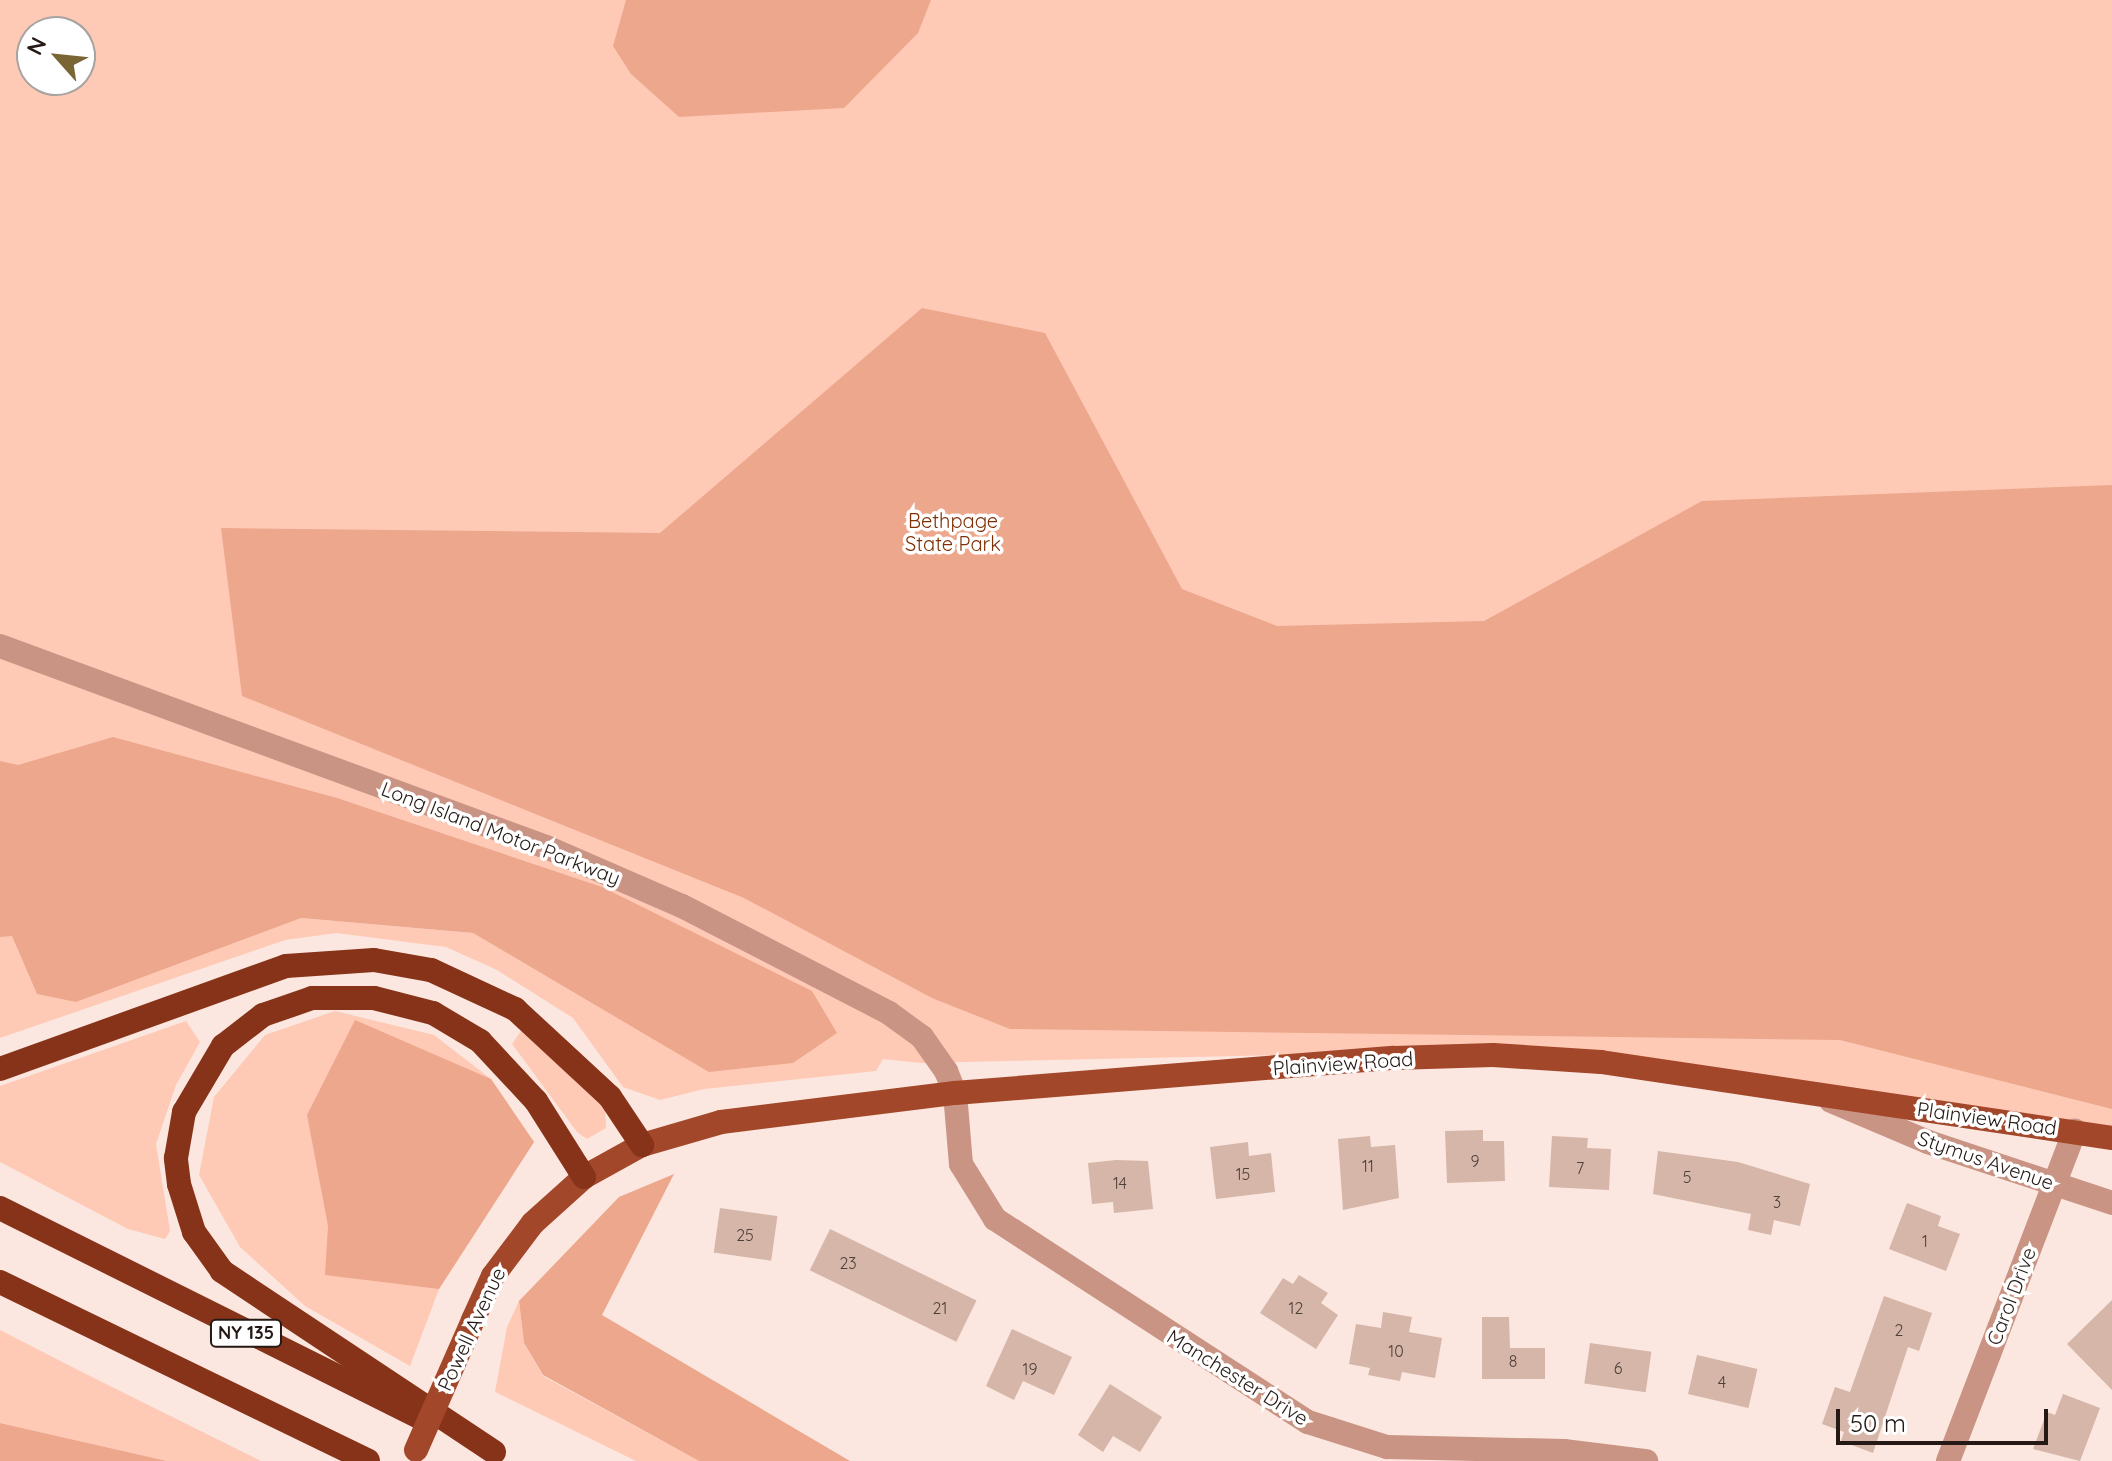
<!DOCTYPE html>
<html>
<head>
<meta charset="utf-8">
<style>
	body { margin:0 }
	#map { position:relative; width:2112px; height:1461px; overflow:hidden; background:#fbe7df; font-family:Quicksand,sans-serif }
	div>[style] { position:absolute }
	.green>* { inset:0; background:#fecab6 }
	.forest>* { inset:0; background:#eda78c }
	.building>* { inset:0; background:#d5b6a8; transform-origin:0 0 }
	.minor>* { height:24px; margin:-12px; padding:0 12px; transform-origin:12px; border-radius:12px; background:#c99484 }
	.major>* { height:24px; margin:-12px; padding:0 12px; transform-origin:12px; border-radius:12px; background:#a3472b }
	.highway>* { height:24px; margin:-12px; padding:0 12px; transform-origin:12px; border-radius:12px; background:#873319 }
	.major-bridge>* { height:24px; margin:-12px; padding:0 12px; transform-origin:12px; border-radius:12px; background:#a3472b }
	span { translate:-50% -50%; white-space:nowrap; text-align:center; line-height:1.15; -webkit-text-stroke:7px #fff; paint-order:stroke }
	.number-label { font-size:16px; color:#50403a }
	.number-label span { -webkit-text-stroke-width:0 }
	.shield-label span { padding:2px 6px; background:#fff; border:2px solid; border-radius:6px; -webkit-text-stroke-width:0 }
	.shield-label { font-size:18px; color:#241915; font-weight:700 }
	.park-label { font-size:20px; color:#813006 }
	.street-label { font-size:20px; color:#241915 }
	.north { position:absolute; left:16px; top:16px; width:80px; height:80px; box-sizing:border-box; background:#fff; border:2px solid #a7a3a1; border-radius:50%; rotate:297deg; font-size:22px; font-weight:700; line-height:32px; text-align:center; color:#241915 }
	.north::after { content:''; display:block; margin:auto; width:28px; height:36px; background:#7a6635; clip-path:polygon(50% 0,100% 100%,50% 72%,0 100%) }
	.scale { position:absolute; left:1836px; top:1409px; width:212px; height:36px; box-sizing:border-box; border:4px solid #241915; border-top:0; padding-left:10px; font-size:24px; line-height:28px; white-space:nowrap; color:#241915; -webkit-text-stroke:6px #fff; paint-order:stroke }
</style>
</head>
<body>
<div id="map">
	<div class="green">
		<i style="clip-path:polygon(evenodd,0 0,2112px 0,2112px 1138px,1551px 1049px,920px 1063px,883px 1059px,876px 1071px,704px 1089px,660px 1100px,623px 1087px,573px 1018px,497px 970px,446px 947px,336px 933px,285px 940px,0 1038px,0 0,32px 32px,80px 32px,80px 80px,32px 80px,32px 32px,0 0,319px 850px,613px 959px,598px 1005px,473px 933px,301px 918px,319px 850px)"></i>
		<i style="clip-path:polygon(335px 1011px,434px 1035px,491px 1079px,534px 1142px,439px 1289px,410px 1366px,305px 1306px,240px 1247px,199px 1175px,214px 1097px,265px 1035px)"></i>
		<i style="clip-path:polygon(186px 1021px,200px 1042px,176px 1085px,156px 1144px,170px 1231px,165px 1239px,128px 1229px,0 1162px,0 1086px)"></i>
		<i style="clip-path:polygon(523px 1028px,605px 1108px,606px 1128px,587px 1139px,577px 1132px,512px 1044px)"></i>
		<i style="clip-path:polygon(519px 1301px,524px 1343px,543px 1376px,699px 1461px,636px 1461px,495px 1392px,507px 1327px)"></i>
		<i style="clip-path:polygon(0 1330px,82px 1372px,261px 1461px,167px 1461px,0 1423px)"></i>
	</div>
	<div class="forest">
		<i style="clip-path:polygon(626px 0,931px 0,918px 33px,844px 108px,679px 117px,631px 74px,613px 46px)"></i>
		<i style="clip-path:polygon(922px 308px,1045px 333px,1182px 589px,1277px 626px,1484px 621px,1702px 501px,2112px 485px,2112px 1109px,1840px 1040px,1010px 1029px,932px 998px,744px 898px,242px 696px,221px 528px,660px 533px)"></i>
		<i style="clip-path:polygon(113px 737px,337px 798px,602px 887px,812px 991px,837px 1033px,793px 1063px,709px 1072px,473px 933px,301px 918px,76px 1002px,37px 994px,12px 936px,0 937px,0 761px,18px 765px)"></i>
		<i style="clip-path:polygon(355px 1020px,491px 1079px,534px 1142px,439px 1289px,325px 1275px,328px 1226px,307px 1115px)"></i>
		<i style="clip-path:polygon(674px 1174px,602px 1315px,850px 1461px,699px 1461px,543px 1375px,524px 1343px,519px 1301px,619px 1197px)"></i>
		<i style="clip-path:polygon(0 1423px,167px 1461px,0 1461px)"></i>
	</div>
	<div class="building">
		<i style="clip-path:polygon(1483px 1130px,1483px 1141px,1504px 1141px,1505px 1181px,1447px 1183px,1445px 1131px)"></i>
		<i style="clip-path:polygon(1370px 1136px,1371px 1147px,1395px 1145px,1399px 1198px,1343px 1210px,1338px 1139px)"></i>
		<i style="clip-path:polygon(1552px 1136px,1588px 1138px,1587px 1148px,1611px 1149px,1609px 1190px,1549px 1187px)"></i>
		<i style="clip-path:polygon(1248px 1142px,1249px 1156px,1271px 1153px,1275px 1192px,1216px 1199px,1210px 1147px)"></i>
		<i style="clip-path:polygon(1658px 1151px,1738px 1162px,1810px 1184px,1800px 1226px,1774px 1220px,1771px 1235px,1748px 1230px,1751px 1214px,1653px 1194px)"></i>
		<i style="clip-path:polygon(1116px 1160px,1148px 1161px,1153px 1209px,1114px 1213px,1113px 1202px,1092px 1204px,1088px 1163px)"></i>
		<i style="clip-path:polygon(1907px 1203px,1941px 1216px,1938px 1226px,1960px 1234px,1946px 1271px,1889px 1249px)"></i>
		<i style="left:720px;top:1208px;width:58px;height:45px;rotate:8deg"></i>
		<i style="left:830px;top:1229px;width:163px;height:46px;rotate:26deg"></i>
		<i style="clip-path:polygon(1299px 1275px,1328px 1293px,1321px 1303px,1338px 1315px,1316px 1349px,1260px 1313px,1283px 1278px,1293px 1284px)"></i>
		<i style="clip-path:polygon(1884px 1296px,1932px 1313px,1919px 1351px,1908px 1347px,1873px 1453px,1841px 1441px,1844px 1432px,1822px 1424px,1835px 1387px,1850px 1392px)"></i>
		<i style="clip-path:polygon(2112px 1300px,2112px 1390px,2067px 1344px)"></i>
		<i style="clip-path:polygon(1383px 1312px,1412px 1317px,1409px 1332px,1442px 1338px,1435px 1378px,1402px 1372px,1400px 1381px,1368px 1375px,1370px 1368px,1349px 1364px,1356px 1324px,1381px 1328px)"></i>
		<i style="clip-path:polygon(1482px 1317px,1509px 1317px,1510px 1348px,1545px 1348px,1545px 1379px,1482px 1379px)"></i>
		<i style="clip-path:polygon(1012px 1329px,1072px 1357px,1054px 1395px,1023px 1381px,1014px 1400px,986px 1386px)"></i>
		<i style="left:1590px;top:1343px;width:62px;height:41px;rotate:8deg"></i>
		<i style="left:1697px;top:1355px;width:62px;height:40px;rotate:13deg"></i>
		<i style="clip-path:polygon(1110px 1384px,1162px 1417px,1140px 1452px,1113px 1436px,1103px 1452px,1078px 1435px)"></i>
		<i style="clip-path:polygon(2063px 1394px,2100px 1408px,2080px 1461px,2033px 1449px,2047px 1412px,2055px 1415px)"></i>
	</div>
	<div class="minor">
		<i style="left:0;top:646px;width:582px;rotate:20.21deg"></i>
		<i style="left:546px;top:847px;width:148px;rotate:23.5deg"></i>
		<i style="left:682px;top:906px;width:233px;rotate:27.3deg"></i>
		<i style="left:889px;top:1013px;width:41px;rotate:36deg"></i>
		<i style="left:922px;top:1037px;width:42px;rotate:54.8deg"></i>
		<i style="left:946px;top:1071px;width:24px;rotate:68deg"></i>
		<i style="left:955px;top:1093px;width:71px;rotate:85.2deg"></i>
		<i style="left:961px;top:1164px;width:65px;rotate:58.3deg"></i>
		<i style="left:995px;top:1219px;width:373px;rotate:33deg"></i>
		<i style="left:1308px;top:1422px;width:83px;rotate:17.6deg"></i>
		<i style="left:1387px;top:1447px;width:177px;rotate:1.3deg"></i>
		<i style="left:1564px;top:1451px;width:83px;rotate:7deg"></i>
		<i style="left:1831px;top:1101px;width:105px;rotate:22.9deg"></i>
		<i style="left:1928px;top:1142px;width:194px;rotate:18.3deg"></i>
		<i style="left:1948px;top:1461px;width:354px;rotate:-69deg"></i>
	</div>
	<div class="major">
		<i style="left:473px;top:1320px;width:48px;rotate:-65.6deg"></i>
		<i style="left:493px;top:1276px;width:66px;rotate:-53deg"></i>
		<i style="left:533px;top:1223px;width:69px;rotate:-42deg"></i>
		<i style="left:584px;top:1177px;width:66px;rotate:-28.9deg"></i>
		<i style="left:642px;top:1145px;width:82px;rotate:-16.2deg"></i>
		<i style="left:721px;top:1122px;width:236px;rotate:-7.1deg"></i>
		<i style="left:955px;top:1093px;width:440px;rotate:-4.6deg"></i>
		<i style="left:1394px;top:1058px;width:99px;rotate:-1.7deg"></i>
		<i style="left:1493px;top:1055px;width:108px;rotate:3.7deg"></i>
		<i style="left:1601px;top:1062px;width:517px;rotate:8.46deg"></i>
	</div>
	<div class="highway">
		<i style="left:0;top:1069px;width:304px;rotate:-19.8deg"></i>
		<i style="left:286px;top:966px;width:88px;rotate:-3.9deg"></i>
		<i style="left:374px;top:960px;width:58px;rotate:10deg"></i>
		<i style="left:431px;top:970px;width:93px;rotate:24.9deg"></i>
		<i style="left:515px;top:1009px;width:129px;rotate:42.8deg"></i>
		<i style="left:610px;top:1097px;width:58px;rotate:56.3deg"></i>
		<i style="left:0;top:1208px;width:474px;rotate:26.5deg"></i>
		<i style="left:0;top:1282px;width:409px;rotate:25.9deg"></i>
		<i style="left:494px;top:1452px;width:327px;rotate:-146.4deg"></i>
		<i style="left:222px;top:1271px;width:48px;rotate:-125.7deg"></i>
		<i style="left:194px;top:1232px;width:50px;rotate:-107.4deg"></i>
		<i style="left:179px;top:1184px;width:26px;rotate:-97deg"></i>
		<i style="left:176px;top:1158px;width:47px;rotate:-80.1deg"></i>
		<i style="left:184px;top:1112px;width:77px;rotate:-59.4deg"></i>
		<i style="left:223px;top:1046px;width:51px;rotate:-37.8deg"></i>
		<i style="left:263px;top:1015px;width:52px;rotate:-19.1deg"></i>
		<i style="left:312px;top:998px;width:62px"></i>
		<i style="left:374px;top:998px;width:61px;rotate:14.3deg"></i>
		<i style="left:433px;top:1013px;width:55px;rotate:30.8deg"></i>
		<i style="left:480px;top:1041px;width:82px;rotate:47deg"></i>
		<i style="left:536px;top:1101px;width:90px;rotate:57.7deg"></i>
	</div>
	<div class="major-bridge">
		<i style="left:416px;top:1450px;width:142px;rotate:-66.3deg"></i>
	</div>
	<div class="number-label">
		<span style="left:1475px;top:1161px">9</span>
		<span style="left:1368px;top:1166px">11</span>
		<span style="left:1580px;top:1168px">7</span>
		<span style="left:1243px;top:1174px">15</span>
		<span style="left:1687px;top:1177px">5</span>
		<span style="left:1120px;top:1183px">14</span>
		<span style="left:1777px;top:1202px">3</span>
		<span style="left:745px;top:1235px">25</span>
		<span style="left:1925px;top:1241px">1</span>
		<span style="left:848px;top:1263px">23</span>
		<span style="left:940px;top:1308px">21</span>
		<span style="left:1296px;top:1308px">12</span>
		<span style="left:1899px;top:1330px">2</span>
		<span style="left:1396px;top:1351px">10</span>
		<span style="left:1513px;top:1361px">8</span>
		<span style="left:1618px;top:1368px">6</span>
		<span style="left:1030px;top:1369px">19</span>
		<span style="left:1722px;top:1382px">4</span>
	</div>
	<div class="shield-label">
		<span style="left:246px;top:1333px">NY 135</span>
	</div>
	<div class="park-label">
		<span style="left:953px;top:532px">Bethpage<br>State Park</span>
	</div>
	<div class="street-label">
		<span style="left:501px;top:833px;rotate:21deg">Long Island Motor Parkway</span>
		<span style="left:1343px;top:1063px;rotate:-4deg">Plainview Road</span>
		<span style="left:1987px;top:1118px;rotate:8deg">Plainview Road</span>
		<span style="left:1986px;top:1160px;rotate:19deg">Stymus Avenue</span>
		<span style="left:2011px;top:1296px;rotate:-69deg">Carol Drive</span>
		<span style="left:471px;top:1329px;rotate:-65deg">Powell Avenue</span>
		<span style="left:1238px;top:1377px;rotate:32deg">Manchester Drive</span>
	</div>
	<div class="north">N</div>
	<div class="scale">50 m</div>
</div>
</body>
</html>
